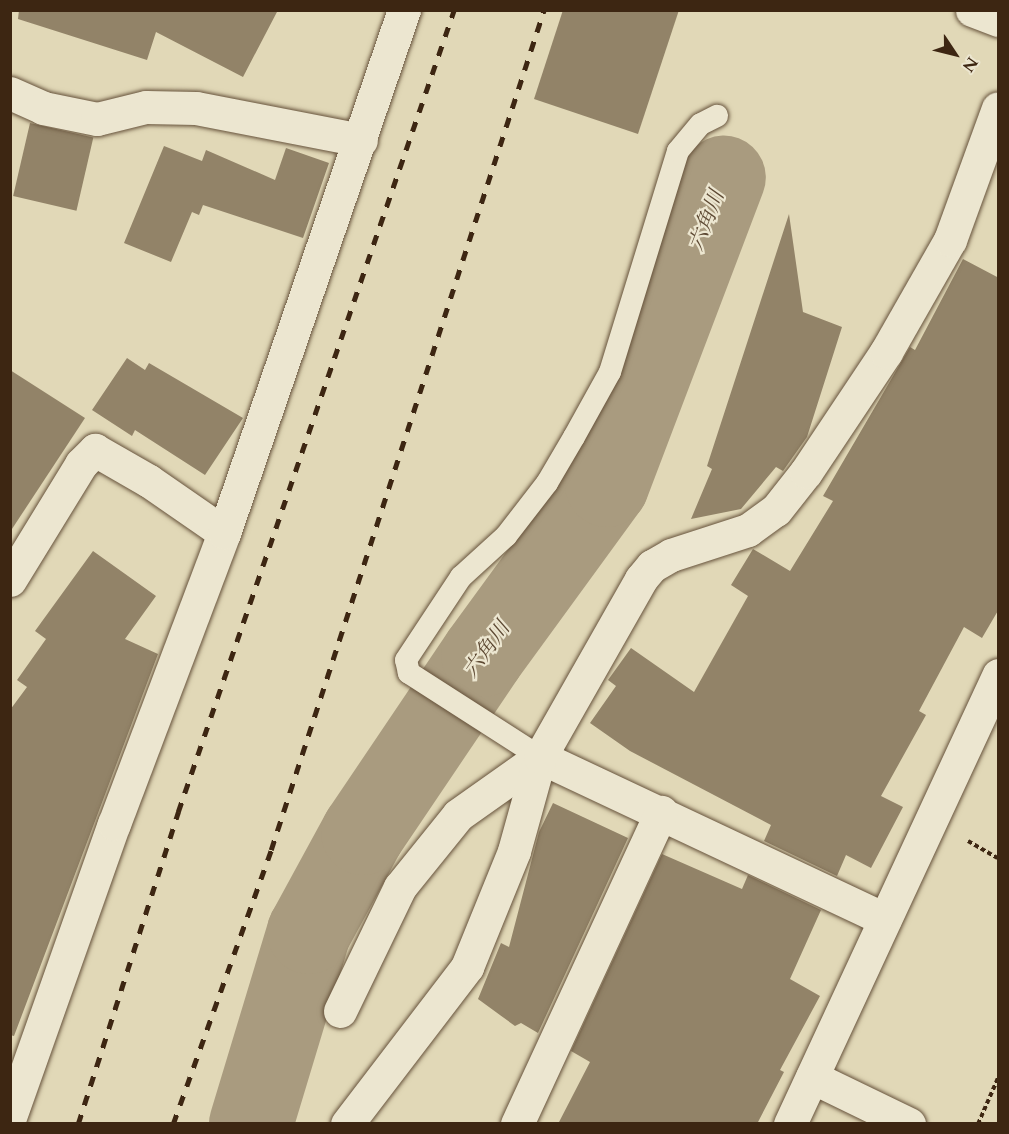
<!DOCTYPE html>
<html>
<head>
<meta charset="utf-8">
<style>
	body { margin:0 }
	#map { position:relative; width:1009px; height:1134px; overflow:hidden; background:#e1d8b7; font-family:Cardo,"Noto Serif JP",serif }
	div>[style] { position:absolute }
	.river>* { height:84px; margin:-42px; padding:0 42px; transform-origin:42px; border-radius:42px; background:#a99b7f }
	.building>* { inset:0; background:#928368; transform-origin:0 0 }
	.path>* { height:4px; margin-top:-2px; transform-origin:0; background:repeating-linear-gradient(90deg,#3d2612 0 4.5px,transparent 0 7.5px) }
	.roads { filter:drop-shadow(0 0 2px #66523b) drop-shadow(0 0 2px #66523b) }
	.lane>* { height:22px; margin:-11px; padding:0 11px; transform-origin:11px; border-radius:11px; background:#ece6d0 }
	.street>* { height:33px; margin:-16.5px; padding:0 16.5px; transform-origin:16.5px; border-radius:16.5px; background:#ece6d0 }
	.rail>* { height:4.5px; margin-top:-2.25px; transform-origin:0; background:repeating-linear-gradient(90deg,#3d2612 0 10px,transparent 0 20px) }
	span { translate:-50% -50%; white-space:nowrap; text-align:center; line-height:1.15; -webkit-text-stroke:4.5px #ece6d0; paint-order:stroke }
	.water-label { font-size:21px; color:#5d4933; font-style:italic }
	.frame { position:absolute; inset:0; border:12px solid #3d2612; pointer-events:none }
	.north { position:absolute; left:925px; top:24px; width:60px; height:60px; -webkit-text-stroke:4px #ece6d0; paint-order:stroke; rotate:125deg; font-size:16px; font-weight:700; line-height:24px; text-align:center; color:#3d2612 }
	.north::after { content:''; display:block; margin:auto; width:21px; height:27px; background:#3d2612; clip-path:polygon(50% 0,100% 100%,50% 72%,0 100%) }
</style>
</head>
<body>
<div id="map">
	<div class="river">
		<i style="left:251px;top:1124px;width:201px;rotate:-73.2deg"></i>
		<i style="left:309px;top:932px;width:113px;rotate:-61.4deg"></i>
		<i style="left:363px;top:833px;width:215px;rotate:-56deg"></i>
		<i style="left:483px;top:655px;width:210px;rotate:-53.9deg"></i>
		<i style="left:607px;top:485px;width:329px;rotate:-69.2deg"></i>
	</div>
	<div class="building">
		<i style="clip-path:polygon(19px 10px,278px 10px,243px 77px,156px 32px,147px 60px,18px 19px)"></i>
		<i style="clip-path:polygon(563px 10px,679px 10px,638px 134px,534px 99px)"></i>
		<i style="left:30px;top:123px;width:65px;height:75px;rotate:13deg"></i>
		<i style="clip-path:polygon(164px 146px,202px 161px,206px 150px,275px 180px,286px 148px,329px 163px,303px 238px,203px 205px,199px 215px,192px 212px,171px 262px,124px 243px)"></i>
		<i style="clip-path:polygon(789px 214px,803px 312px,842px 327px,807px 437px,783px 471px,776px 467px,741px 509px,691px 519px,712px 469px,707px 466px)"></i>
		<i style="clip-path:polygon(963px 259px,999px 278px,999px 609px,982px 638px,964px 627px,919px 711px,926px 715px,881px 796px,903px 807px,871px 868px,846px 855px,837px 876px,764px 841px,771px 825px,630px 751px,590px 723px,616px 686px,608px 680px,631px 648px,694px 692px,748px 596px,731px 585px,753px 549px,790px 571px,833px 501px,823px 496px,910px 347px,915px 350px)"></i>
		<i style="clip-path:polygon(127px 358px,145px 370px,149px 363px,243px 418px,205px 475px,135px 430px,132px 436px,92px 410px)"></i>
		<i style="clip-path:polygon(10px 370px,85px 418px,10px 532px)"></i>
		<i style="clip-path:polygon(93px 551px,156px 596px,125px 639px,158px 654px,14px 1036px,10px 1035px,10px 710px,27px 687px,17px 680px,46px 639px,35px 631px)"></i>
		<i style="clip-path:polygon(553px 803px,628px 838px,538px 1033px,521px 1023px,515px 1026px,478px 999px,501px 943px,509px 947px,539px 832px)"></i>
		<i style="clip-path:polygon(662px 854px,742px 889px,748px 875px,821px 910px,790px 979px,820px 996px,780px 1070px,784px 1072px,757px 1124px,558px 1124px,590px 1062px,571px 1051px)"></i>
	</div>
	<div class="path">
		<i style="left:968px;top:841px;width:34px;rotate:30deg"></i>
		<i style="left:978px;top:1124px;width:50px;rotate:-66.5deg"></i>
	</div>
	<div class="roads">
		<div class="lane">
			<i style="left:540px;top:757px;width:156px;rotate:-147.3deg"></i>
			<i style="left:409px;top:673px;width:13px;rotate:-103deg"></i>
			<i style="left:406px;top:660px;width:100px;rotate:-56.5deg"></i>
			<i style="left:461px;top:577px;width:61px;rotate:-42.3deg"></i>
			<i style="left:506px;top:536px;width:67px;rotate:-52.3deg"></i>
			<i style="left:547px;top:483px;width:53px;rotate:-59.6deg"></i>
			<i style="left:574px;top:437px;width:74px;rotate:-61deg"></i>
			<i style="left:610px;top:372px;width:231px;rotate:-72.9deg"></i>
			<i style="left:678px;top:151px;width:35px;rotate:-50deg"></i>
			<i style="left:701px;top:124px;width:18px;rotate:-27deg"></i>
		</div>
		<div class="street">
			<i style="left:972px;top:10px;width:28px;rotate:21deg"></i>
			<i style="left:10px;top:93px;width:36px;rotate:24deg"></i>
			<i style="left:43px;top:108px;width:55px;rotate:11.5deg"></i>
			<i style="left:97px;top:119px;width:50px;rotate:-13.8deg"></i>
			<i style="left:146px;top:107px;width:50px;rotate:1.1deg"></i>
			<i style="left:196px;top:108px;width:168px;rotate:11deg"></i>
			<i style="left:10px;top:580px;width:136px;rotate:-58.5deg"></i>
			<i style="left:81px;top:464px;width:20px;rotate:-45deg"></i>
			<i style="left:95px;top:450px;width:62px;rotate:29.9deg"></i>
			<i style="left:149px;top:481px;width:91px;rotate:34.7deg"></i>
			<i style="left:340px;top:1011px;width:138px;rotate:-64.2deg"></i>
			<i style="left:400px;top:887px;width:92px;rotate:-51.1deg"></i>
			<i style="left:458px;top:815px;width:100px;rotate:-35.3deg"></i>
			<i style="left:540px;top:757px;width:381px;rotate:25.2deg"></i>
			<i style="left:812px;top:1077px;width:108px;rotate:25.9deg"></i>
			<i style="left:10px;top:1117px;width:311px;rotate:-70.5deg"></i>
			<i style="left:114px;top:824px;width:311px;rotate:-69.3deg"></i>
			<i style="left:224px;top:533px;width:553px;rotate:-71.01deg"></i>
			<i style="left:347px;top:1124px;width:198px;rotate:-52.6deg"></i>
			<i style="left:467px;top:967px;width:125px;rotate:-67.9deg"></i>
			<i style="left:514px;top:851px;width:98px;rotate:-74.5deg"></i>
			<i style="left:540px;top:757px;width:205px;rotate:-60.4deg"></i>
			<i style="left:641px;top:579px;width:17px;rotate:-50deg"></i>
			<i style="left:652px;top:566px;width:22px;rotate:-30deg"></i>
			<i style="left:671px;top:555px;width:81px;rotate:-18deg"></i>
			<i style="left:748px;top:530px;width:34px;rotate:-36deg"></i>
			<i style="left:776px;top:510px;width:48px;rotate:-51.7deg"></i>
			<i style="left:806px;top:472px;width:144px;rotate:-56.3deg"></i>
			<i style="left:886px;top:352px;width:129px;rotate:-60.3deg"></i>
			<i style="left:950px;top:240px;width:140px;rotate:-70deg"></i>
			<i style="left:517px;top:1124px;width:344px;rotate:-65.2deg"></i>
			<i style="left:790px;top:1124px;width:495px;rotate:-65.1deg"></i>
		</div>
	</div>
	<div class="rail">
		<i style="left:78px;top:1124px;width:328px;rotate:-72.2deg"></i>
		<i style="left:178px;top:812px;width:848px;rotate:-71.01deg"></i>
		<i style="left:173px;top:1124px;width:291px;rotate:-70.3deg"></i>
		<i style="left:271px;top:850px;width:883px;rotate:-72deg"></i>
	</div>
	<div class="water-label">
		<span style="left:707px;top:221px;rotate:-69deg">六角川</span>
		<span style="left:487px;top:650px;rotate:-55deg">六角川</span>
	</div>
	<div class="frame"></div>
	<div class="north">N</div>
</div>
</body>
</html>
